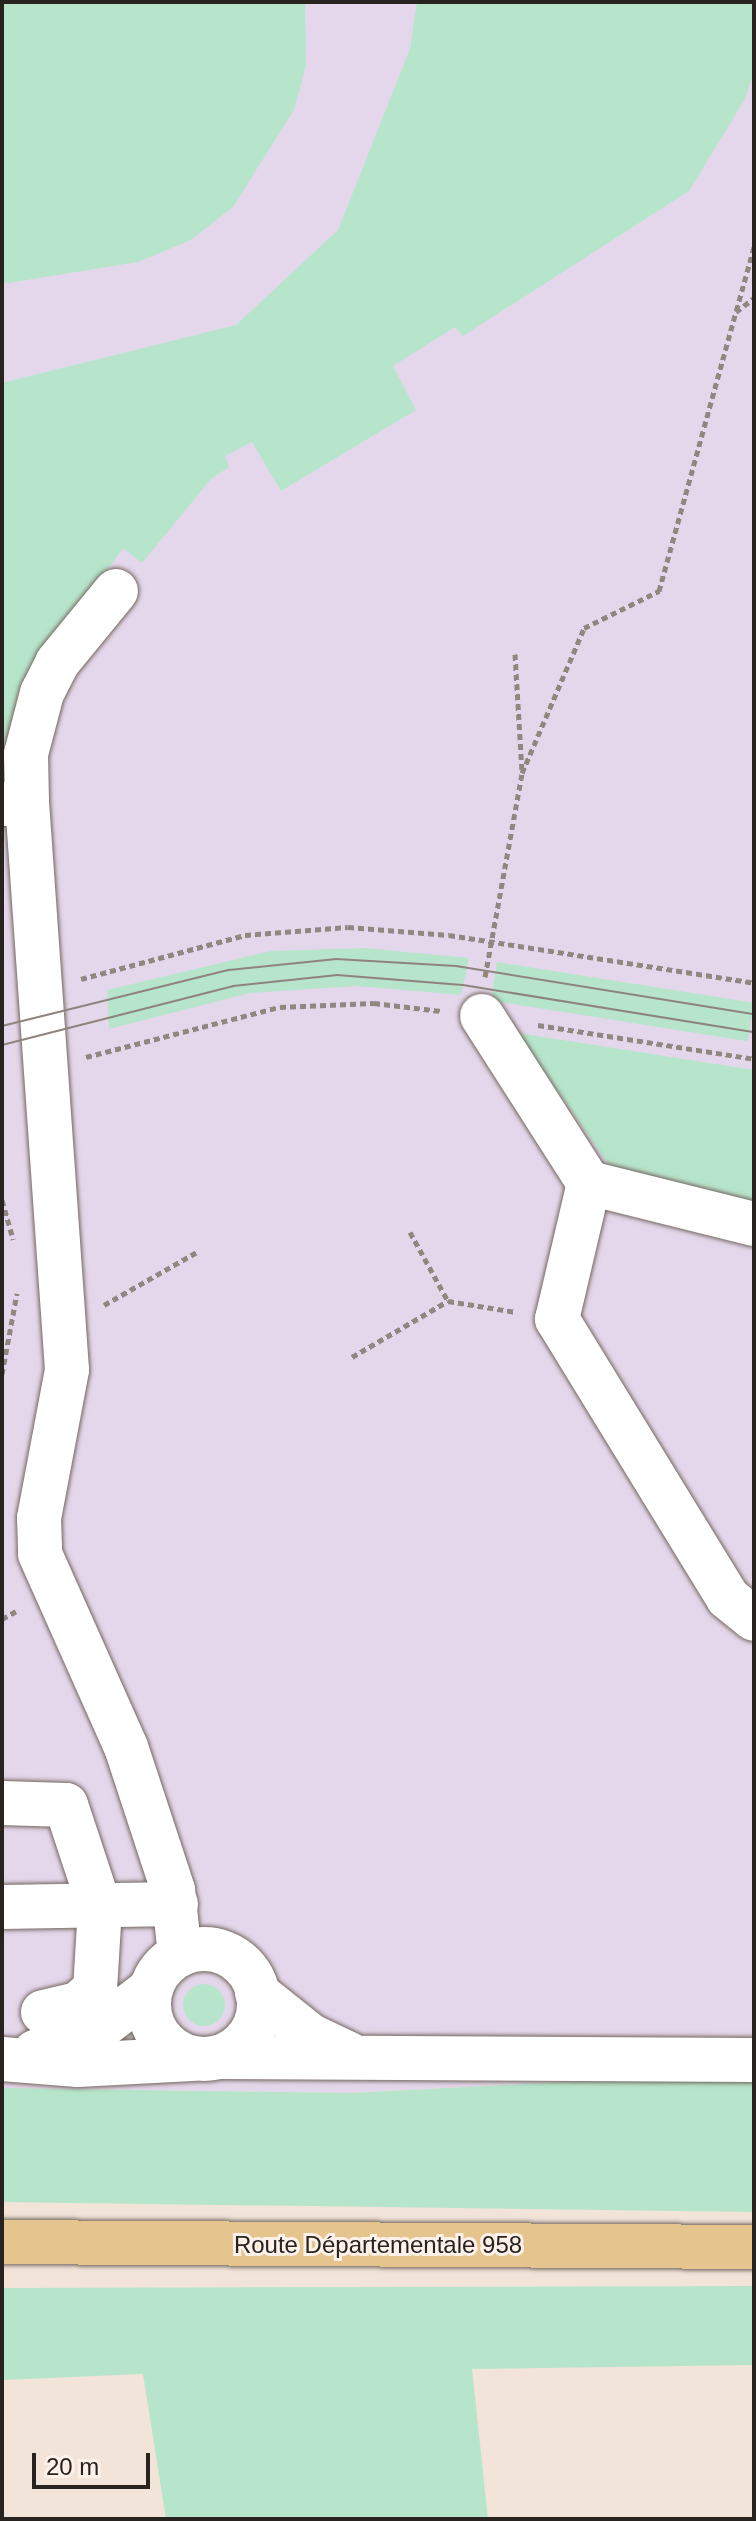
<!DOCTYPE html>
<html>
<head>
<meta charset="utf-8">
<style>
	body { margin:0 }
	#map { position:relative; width:756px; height:2521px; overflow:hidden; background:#f2e4d9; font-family:Helvetica,sans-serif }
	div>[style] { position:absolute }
	.education>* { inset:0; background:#e4d7eb }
	.green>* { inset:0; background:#b7e5cc; transform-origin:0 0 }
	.round { border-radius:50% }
	.path>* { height:5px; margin-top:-2.5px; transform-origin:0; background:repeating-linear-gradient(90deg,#918780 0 6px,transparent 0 10px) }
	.roads { filter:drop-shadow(0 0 2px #74685f) drop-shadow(0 0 2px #74685f) }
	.minor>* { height:44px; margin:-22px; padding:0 22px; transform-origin:22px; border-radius:22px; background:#fff }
	.minor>.ring { margin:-22px; padding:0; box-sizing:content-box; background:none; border:44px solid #fff; border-radius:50% }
	.major>* { height:44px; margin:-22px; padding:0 22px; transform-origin:22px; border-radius:22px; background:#e6c48d }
	.tram>* { height:2px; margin:-1px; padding:0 1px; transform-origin:1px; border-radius:1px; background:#8e847d }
	span { translate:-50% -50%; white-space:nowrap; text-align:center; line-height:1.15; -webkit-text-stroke:6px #fdf1e9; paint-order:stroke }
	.street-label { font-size:24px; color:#292320 }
	.frame { position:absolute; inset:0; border:4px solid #292320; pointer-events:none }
	.scale { position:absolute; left:32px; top:2453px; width:118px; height:36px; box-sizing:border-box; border:4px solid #292320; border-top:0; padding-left:10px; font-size:24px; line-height:28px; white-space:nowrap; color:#292320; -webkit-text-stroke:6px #fdf1e9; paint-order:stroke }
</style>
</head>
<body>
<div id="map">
	<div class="education">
		<i style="clip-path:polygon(2px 2px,754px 2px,754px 2072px,350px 2093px,2px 2088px)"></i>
	</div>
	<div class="green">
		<i style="clip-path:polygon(2px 2px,305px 2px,306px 65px,294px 110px,233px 207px,191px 240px,138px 262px,2px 284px)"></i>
		<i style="clip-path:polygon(417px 2px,754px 2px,754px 71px,745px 99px,689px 191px,463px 336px,455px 327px,393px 366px,416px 410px,281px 491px,252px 442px,225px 456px,229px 467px,211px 479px,142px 563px,123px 548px,61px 635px,14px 748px,2px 745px,2px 383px,236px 325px,338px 230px,410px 49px)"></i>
		<i style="clip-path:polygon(365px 948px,469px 958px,461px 995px,357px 986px,250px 993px,109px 1029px,107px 990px,271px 951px)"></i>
		<i style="left:497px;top:962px;width:260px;height:39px;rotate:9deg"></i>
		<i style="clip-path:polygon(518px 1033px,754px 1070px,754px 1205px,612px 1170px)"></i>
		<i class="round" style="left:183px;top:1984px;width:42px;height:42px"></i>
		<i style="clip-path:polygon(754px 2072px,754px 2212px,2px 2202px,2px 2088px,350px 2093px)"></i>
		<i style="clip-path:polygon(754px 2286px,754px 2365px,472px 2369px,488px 2519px,166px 2519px,143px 2374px,2px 2380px,2px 2288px)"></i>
	</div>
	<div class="path">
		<i style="left:754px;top:247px;width:67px;rotate:105.5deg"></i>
		<i style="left:736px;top:312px;width:23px;rotate:-38deg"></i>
		<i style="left:515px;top:654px;width:118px;rotate:86.6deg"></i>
		<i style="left:485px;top:977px;width:207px;rotate:-79.7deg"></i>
		<i style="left:522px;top:773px;width:158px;rotate:-66.8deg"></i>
		<i style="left:584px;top:628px;width:84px;rotate:-26.3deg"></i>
		<i style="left:659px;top:591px;width:289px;rotate:-74.6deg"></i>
		<i style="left:81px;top:979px;width:170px;rotate:-15deg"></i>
		<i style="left:245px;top:935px;width:103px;rotate:-4.4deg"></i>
		<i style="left:348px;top:927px;width:101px;rotate:4.5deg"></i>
		<i style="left:449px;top:935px;width:309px;rotate:8.9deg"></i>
		<i style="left:538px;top:1025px;width:219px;rotate:8.9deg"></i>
		<i style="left:86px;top:1057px;width:200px;rotate:-14.5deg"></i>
		<i style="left:280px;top:1007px;width:94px;rotate:-2.4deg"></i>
		<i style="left:374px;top:1003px;width:67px;rotate:6.8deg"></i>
		<i style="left:2px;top:1200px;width:41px;rotate:74.2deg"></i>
		<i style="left:410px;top:1232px;width:79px;rotate:61.2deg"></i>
		<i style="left:104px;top:1305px;width:107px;rotate:-29.7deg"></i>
		<i style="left:352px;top:1357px;width:111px;rotate:-30.3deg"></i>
		<i style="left:448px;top:1301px;width:69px;rotate:9.2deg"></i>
		<i style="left:2px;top:1374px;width:82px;rotate:-79.5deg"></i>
		<i style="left:2px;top:1619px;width:18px;rotate:-29deg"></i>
	</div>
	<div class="roads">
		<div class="minor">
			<i style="left:27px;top:802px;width:48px;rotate:-91.2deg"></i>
			<i style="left:26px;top:754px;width:63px;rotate:-75.3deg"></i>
			<i style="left:42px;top:693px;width:34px;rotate:-63deg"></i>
			<i style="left:57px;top:663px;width:93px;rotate:-50.7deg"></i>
			<i style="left:2px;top:804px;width:25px;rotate:-5deg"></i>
			<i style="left:27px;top:802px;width:569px;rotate:85.97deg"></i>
			<i style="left:67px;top:1370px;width:151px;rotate:100.7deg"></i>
			<i style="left:39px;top:1518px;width:36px;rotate:88deg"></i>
			<i style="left:40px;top:1554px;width:211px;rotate:66deg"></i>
			<i style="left:126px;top:1747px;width:151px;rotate:71.8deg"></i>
			<i style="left:173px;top:1890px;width:65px;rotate:83.9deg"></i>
			<i style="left:482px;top:1016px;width:198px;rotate:57.4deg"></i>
			<i style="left:589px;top:1183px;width:170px;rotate:14deg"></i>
			<i style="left:589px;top:1183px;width:140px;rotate:103.2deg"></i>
			<i style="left:557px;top:1319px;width:327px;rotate:58.5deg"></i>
			<i style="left:728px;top:1598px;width:33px;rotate:39deg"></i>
			<i style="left:2px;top:1803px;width:64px;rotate:1.8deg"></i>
			<i style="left:66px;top:1805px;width:108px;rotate:71.7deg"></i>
			<i style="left:100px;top:1908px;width:81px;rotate:93.5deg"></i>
			<i style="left:95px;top:1989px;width:23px;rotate:139deg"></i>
			<i style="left:78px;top:2004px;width:36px;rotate:167deg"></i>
			<i style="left:2px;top:1907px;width:174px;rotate:-1deg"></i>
			<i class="ring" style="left:149px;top:1949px;width:66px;height:66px"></i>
			<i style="left:257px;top:1993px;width:69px;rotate:38.5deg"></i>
			<i style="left:311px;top:2036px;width:42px;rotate:25.3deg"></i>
			<i style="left:35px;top:2052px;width:69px;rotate:-20.3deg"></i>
			<i style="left:100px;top:2028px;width:64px;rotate:-37.4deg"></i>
			<i style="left:219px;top:2057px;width:535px;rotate:0.32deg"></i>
			<i style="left:2px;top:2059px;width:76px;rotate:4.5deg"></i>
			<i style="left:78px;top:2065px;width:114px;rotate:-3deg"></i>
		</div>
		<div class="major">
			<i style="left:2px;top:2242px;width:752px;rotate:0.38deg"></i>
		</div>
	</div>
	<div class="tram">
		<i style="left:2px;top:1026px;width:234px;rotate:-13.9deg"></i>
		<i style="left:229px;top:970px;width:108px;rotate:-5.9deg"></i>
		<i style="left:336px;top:959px;width:120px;rotate:3.3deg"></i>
		<i style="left:456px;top:966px;width:302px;rotate:9.2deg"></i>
		<i style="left:2px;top:1045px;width:238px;rotate:-14.3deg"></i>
		<i style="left:233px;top:986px;width:105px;rotate:-6deg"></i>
		<i style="left:337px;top:975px;width:126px;rotate:4.5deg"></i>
		<i style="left:463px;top:985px;width:295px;rotate:9.2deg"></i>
	</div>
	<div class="street-label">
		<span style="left:378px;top:2245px">Route Départementale 958</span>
	</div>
	<div class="frame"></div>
	<div class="scale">20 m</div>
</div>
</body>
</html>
